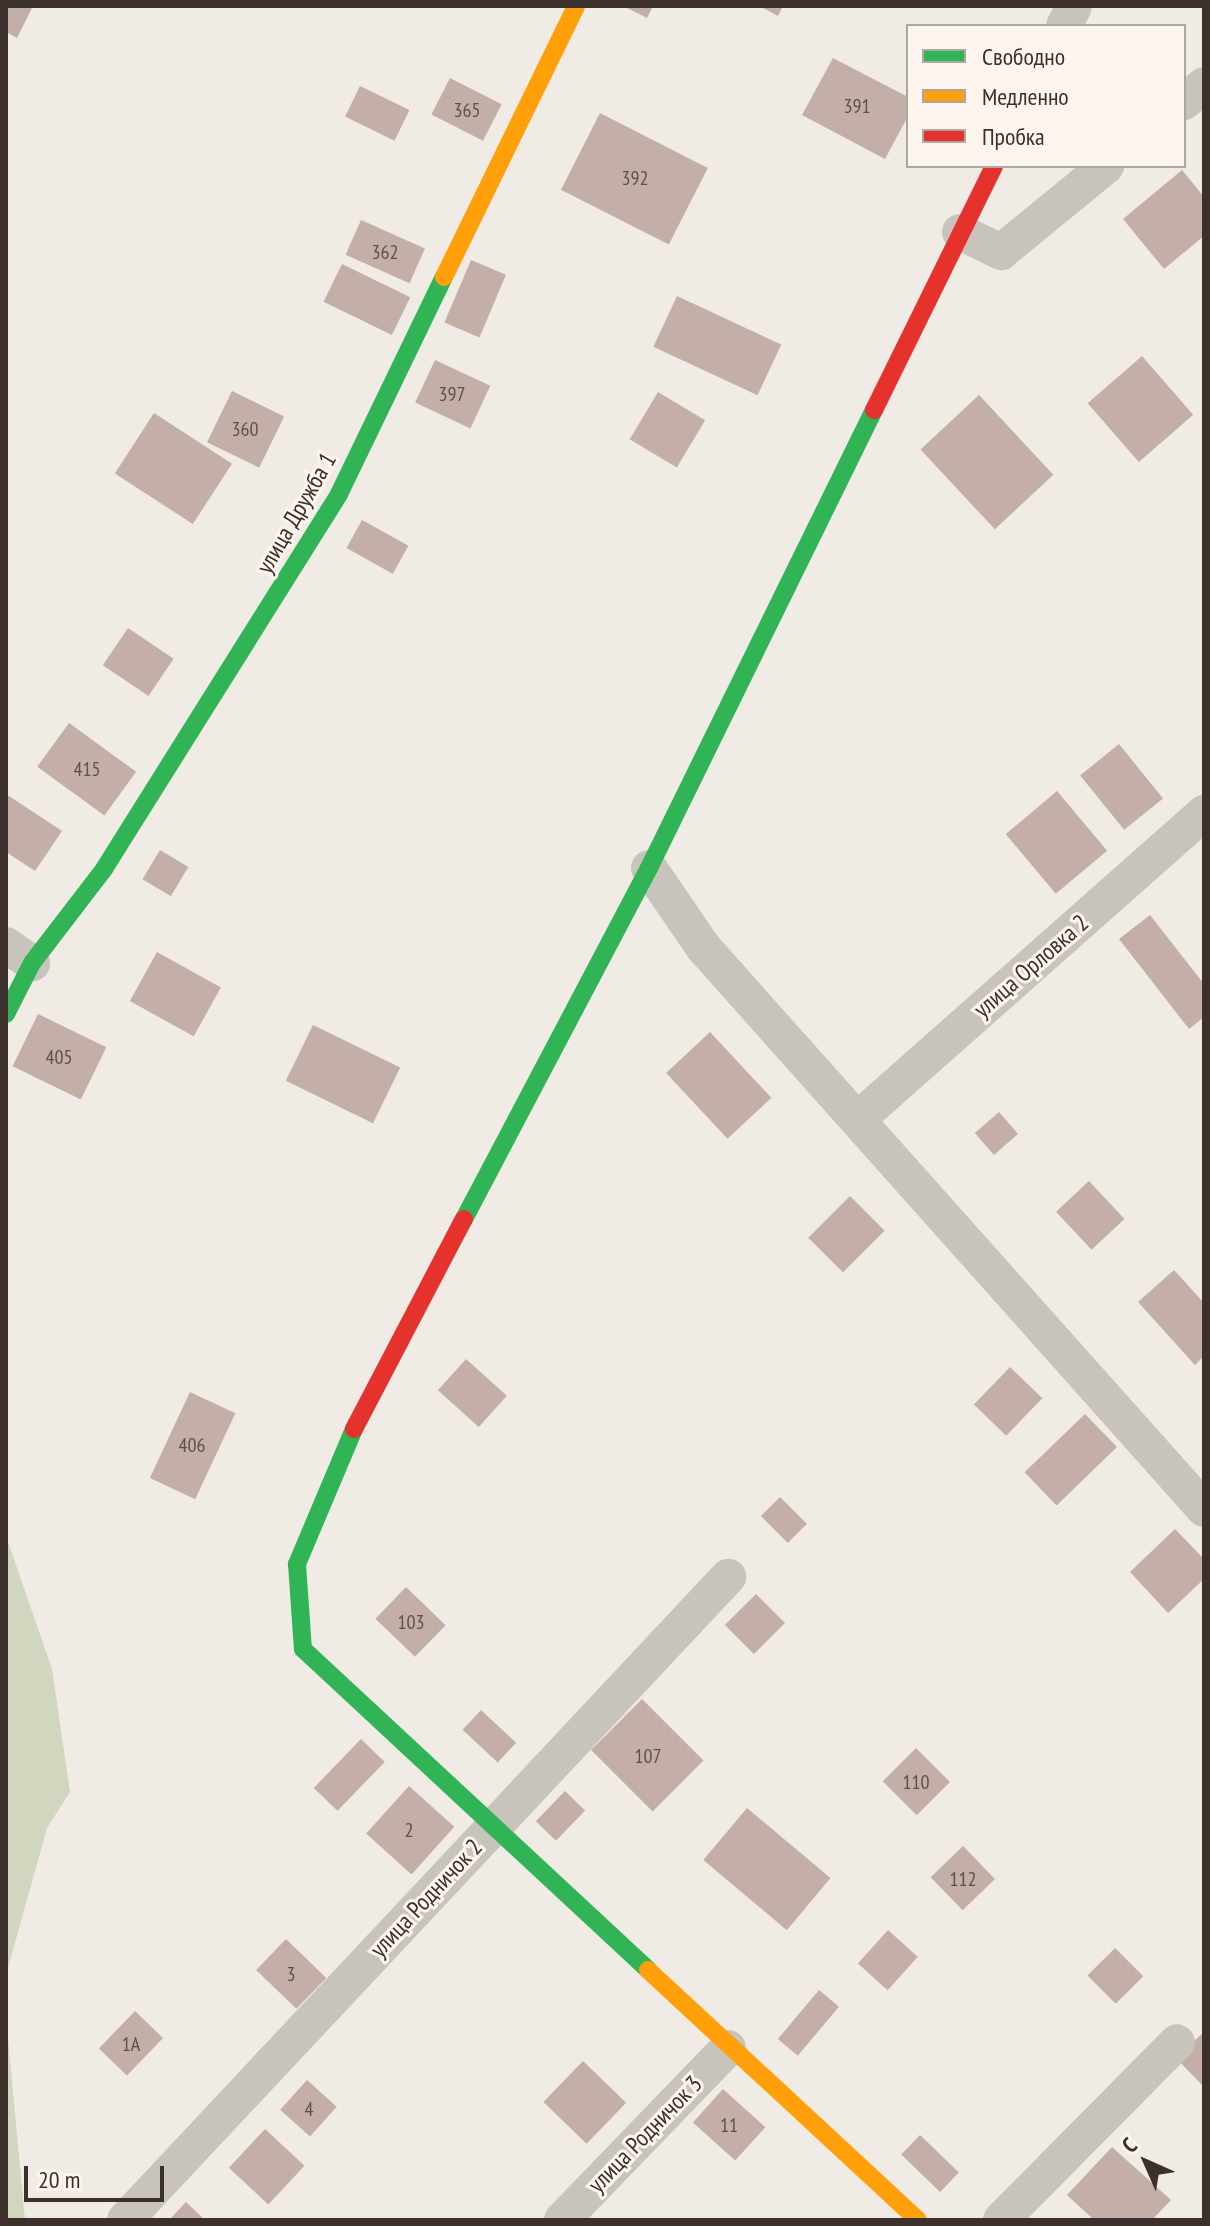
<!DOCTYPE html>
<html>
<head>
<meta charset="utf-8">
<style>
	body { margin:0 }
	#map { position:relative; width:1210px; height:2226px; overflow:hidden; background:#f0ebe5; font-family:"PT Sans Narrow",sans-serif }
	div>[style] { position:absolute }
	.green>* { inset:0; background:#d1d6bf }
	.building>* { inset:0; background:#c3afa7; transform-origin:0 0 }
	.street>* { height:36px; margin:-18px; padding:0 18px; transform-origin:18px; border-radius:18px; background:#c9c3be }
	.fast>* { height:18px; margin:-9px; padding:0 9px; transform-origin:9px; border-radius:9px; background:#30b455 }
	.slow>* { height:18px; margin:-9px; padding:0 9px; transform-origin:9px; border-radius:9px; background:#ff9f0a }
	.jam>* { height:18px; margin:-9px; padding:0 9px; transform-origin:9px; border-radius:9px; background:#e5322d }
	span { translate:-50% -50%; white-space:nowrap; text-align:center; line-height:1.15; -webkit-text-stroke:6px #fbf5ee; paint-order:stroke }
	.number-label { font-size:20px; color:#5d504a }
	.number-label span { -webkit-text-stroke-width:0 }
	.street-label { font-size:24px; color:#3b302b }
	.frame { position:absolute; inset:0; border:8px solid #3b302b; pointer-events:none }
	.legend { position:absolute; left:906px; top:24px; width:280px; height:144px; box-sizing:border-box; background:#fbf5ee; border:2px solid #aea6a0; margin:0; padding:10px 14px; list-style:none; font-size:24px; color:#3b302b }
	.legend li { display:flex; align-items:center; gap:16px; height:40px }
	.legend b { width:40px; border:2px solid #aea6a0 }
	.north { position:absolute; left:1106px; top:2122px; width:80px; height:80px; -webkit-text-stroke:6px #fbf5ee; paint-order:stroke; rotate:315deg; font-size:22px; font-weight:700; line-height:32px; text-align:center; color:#3b302b }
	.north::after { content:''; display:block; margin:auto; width:28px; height:36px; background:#3b302b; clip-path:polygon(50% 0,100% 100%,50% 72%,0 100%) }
	.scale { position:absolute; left:24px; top:2166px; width:140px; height:36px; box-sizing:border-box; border:4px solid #3b302b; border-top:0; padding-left:10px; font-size:24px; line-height:28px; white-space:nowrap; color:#3b302b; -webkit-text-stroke:6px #fbf5ee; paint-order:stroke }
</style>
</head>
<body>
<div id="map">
	<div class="green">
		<i style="clip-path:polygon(6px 1536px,52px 1669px,70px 1792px,47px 1828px,6px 1975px)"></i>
		<i style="clip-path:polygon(6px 2017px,25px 2220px,6px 2220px)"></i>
	</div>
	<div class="building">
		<i style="clip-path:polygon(6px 6px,33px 6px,17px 38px,6px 32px)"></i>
		<i style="clip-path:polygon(623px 6px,653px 6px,647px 18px)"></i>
		<i style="clip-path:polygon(759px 6px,783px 6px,778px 16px)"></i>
		<i style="clip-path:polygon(833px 58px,908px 97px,908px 116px,885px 159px,802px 115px)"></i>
		<i style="left:450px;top:78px;width:58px;height:41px;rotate:27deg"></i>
		<i style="left:360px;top:86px;width:55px;height:34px;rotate:26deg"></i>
		<i style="left:600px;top:113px;width:121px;height:86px;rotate:27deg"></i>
		<i style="clip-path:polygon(1182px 170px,1204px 197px,1204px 236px,1164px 269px,1123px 219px)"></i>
		<i style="left:361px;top:220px;width:70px;height:38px;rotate:24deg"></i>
		<i style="left:471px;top:260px;width:38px;height:68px;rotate:23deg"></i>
		<i style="left:342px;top:264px;width:76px;height:42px;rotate:26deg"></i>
		<i style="left:677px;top:296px;width:115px;height:56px;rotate:25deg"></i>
		<i style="left:1142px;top:356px;width:78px;height:72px;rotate:49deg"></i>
		<i style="left:435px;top:360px;width:61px;height:47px;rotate:25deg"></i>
		<i style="left:232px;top:391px;width:58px;height:57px;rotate:26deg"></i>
		<i style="left:658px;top:392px;width:55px;height:55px;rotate:31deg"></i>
		<i style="left:979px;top:395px;width:109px;height:80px;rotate:47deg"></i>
		<i style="left:154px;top:413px;width:93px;height:72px;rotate:33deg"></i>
		<i style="left:362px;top:520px;width:53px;height:32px;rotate:29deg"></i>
		<i style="left:128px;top:628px;width:55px;height:45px;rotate:34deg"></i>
		<i style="left:69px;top:723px;width:83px;height:54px;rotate:36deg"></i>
		<i style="left:1119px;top:744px;width:70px;height:50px;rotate:51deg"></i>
		<i style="left:1057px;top:791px;width:78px;height:67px;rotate:50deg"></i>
		<i style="clip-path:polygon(6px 794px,62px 831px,35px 871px,6px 852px)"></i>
		<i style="left:160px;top:850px;width:33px;height:34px;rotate:31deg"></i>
		<i style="clip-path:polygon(1150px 915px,1204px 984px,1204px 1017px,1189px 1029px,1119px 939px)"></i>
		<i style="left:157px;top:952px;width:73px;height:56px;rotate:29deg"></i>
		<i style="left:38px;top:1014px;width:76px;height:58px;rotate:26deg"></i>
		<i style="left:313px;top:1025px;width:97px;height:62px;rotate:26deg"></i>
		<i style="left:710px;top:1032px;width:90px;height:60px;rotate:47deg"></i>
		<i style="left:999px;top:1112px;width:29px;height:32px;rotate:49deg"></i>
		<i style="left:1089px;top:1181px;width:52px;height:45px;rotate:47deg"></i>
		<i style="left:850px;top:1196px;width:49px;height:59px;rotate:45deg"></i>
		<i style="clip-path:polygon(1174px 1270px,1204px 1303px,1204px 1356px,1195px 1365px,1138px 1302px)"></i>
		<i style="left:466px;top:1359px;width:55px;height:42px;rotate:42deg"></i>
		<i style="left:1010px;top:1367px;width:45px;height:52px;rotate:44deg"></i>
		<i style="left:190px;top:1392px;width:50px;height:95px;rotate:25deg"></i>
		<i style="left:1085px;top:1414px;width:46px;height:84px;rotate:46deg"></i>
		<i style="left:780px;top:1497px;width:38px;height:27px;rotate:45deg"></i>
		<i style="clip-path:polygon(1175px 1529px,1204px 1559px,1204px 1579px,1168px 1613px,1130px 1572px)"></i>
		<i style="left:406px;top:1587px;width:55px;height:44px;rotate:44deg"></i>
		<i style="left:756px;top:1594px;width:41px;height:44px;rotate:45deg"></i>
		<i style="left:642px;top:1699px;width:87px;height:72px;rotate:45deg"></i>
		<i style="left:481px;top:1710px;width:48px;height:27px;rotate:43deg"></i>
		<i style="left:361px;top:1739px;width:33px;height:68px;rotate:44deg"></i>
		<i style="left:916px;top:1748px;width:48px;height:47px;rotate:45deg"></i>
		<i style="left:409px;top:1786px;width:61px;height:64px;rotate:42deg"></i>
		<i style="left:565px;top:1791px;width:28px;height:42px;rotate:44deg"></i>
		<i style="left:747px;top:1808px;width:109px;height:68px;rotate:40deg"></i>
		<i style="left:963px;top:1846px;width:46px;height:45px;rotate:46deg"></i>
		<i style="left:888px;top:1930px;width:40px;height:45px;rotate:42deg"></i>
		<i style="left:286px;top:1939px;width:56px;height:43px;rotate:44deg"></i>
		<i style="left:1115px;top:1948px;width:40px;height:39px;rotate:45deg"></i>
		<i style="left:819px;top:1990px;width:26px;height:64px;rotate:40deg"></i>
		<i style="left:135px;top:2011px;width:39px;height:52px;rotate:44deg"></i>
		<i style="clip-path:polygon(1204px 2032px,1204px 2087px,1176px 2058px)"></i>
		<i style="left:583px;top:2061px;width:60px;height:57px;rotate:44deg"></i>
		<i style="left:307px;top:2080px;width:40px;height:40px;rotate:42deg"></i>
		<i style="left:723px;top:2089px;width:57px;height:45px;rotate:42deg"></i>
		<i style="left:265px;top:2129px;width:54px;height:53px;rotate:43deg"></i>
		<i style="left:920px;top:2135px;width:54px;height:27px;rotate:44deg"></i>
		<i style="clip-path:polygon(1112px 2147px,1171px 2200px,1152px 2220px,1094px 2220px,1067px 2195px)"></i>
		<i style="clip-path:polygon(186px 2202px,205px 2220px,169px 2220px)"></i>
	</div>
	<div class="street">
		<i style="left:1064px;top:26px;width:22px;rotate:-63deg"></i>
		<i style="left:1184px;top:102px;width:26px;rotate:-40deg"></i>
		<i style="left:960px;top:232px;width:46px;rotate:26deg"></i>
		<i style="left:1001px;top:252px;width:136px;rotate:-39.3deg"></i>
		<i style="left:649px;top:868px;width:96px;rotate:55.6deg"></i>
		<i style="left:703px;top:947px;width:753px;rotate:48.28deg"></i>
		<i style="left:6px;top:945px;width:32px;rotate:35deg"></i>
		<i style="left:858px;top:1119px;width:462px;rotate:-41.5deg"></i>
		<i style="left:125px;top:2220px;width:882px;rotate:-46.84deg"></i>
		<i style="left:562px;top:2220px;width:239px;rotate:-46deg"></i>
		<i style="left:1001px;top:2220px;width:250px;rotate:-45.3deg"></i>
	</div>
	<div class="fast">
		<i style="left:6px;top:1014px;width:57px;rotate:-63deg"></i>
		<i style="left:32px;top:963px;width:118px;rotate:-52.5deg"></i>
		<i style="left:104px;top:869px;width:443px;rotate:-57.9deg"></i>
		<i style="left:339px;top:494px;width:241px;rotate:-64.2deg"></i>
		<i style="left:464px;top:1219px;width:397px;rotate:-62.2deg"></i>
		<i style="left:649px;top:868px;width:510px;rotate:-63.84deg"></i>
		<i style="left:354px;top:1429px;width:147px;rotate:112.9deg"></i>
		<i style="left:297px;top:1564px;width:85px;rotate:86deg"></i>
		<i style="left:303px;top:1649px;width:471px;rotate:42.9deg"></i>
	</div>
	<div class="slow">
		<i style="left:444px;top:277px;width:301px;rotate:-64deg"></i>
		<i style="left:648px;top:1970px;width:368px;rotate:42.8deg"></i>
	</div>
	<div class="jam">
		<i style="left:874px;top:410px;width:272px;rotate:-63.8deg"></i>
		<i style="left:354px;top:1429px;width:237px;rotate:-62.4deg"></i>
	</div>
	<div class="number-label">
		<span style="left:857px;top:106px">391</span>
		<span style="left:467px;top:110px">365</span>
		<span style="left:635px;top:178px">392</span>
		<span style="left:385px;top:252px">362</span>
		<span style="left:452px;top:394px">397</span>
		<span style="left:245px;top:429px">360</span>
		<span style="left:87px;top:769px">415</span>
		<span style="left:59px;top:1057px">405</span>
		<span style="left:192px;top:1445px">406</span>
		<span style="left:411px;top:1622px">103</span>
		<span style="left:648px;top:1756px">107</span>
		<span style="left:916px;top:1782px">110</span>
		<span style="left:409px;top:1830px">2</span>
		<span style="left:963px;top:1879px">112</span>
		<span style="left:291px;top:1974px">3</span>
		<span style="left:131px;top:2044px">1А</span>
		<span style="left:309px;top:2109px">4</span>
		<span style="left:729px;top:2125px">11</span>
	</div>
	<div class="street-label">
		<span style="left:296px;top:513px;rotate:-60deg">улица Дружба 1</span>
		<span style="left:1031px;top:966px;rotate:-41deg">улица Орловка 2</span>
		<span style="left:426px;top:1898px;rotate:-47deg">улица Родничок 2</span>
		<span style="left:645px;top:2134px;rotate:-46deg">улица Родничок 3</span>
	</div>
	<div class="frame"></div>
	<ul class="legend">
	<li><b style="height:10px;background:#30b455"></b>Свободно</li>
	<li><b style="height:10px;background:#ff9f0a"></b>Медленно</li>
	<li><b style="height:10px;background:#e5322d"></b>Пробка</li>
	</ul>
	<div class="north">С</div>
	<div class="scale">20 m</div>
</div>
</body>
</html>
